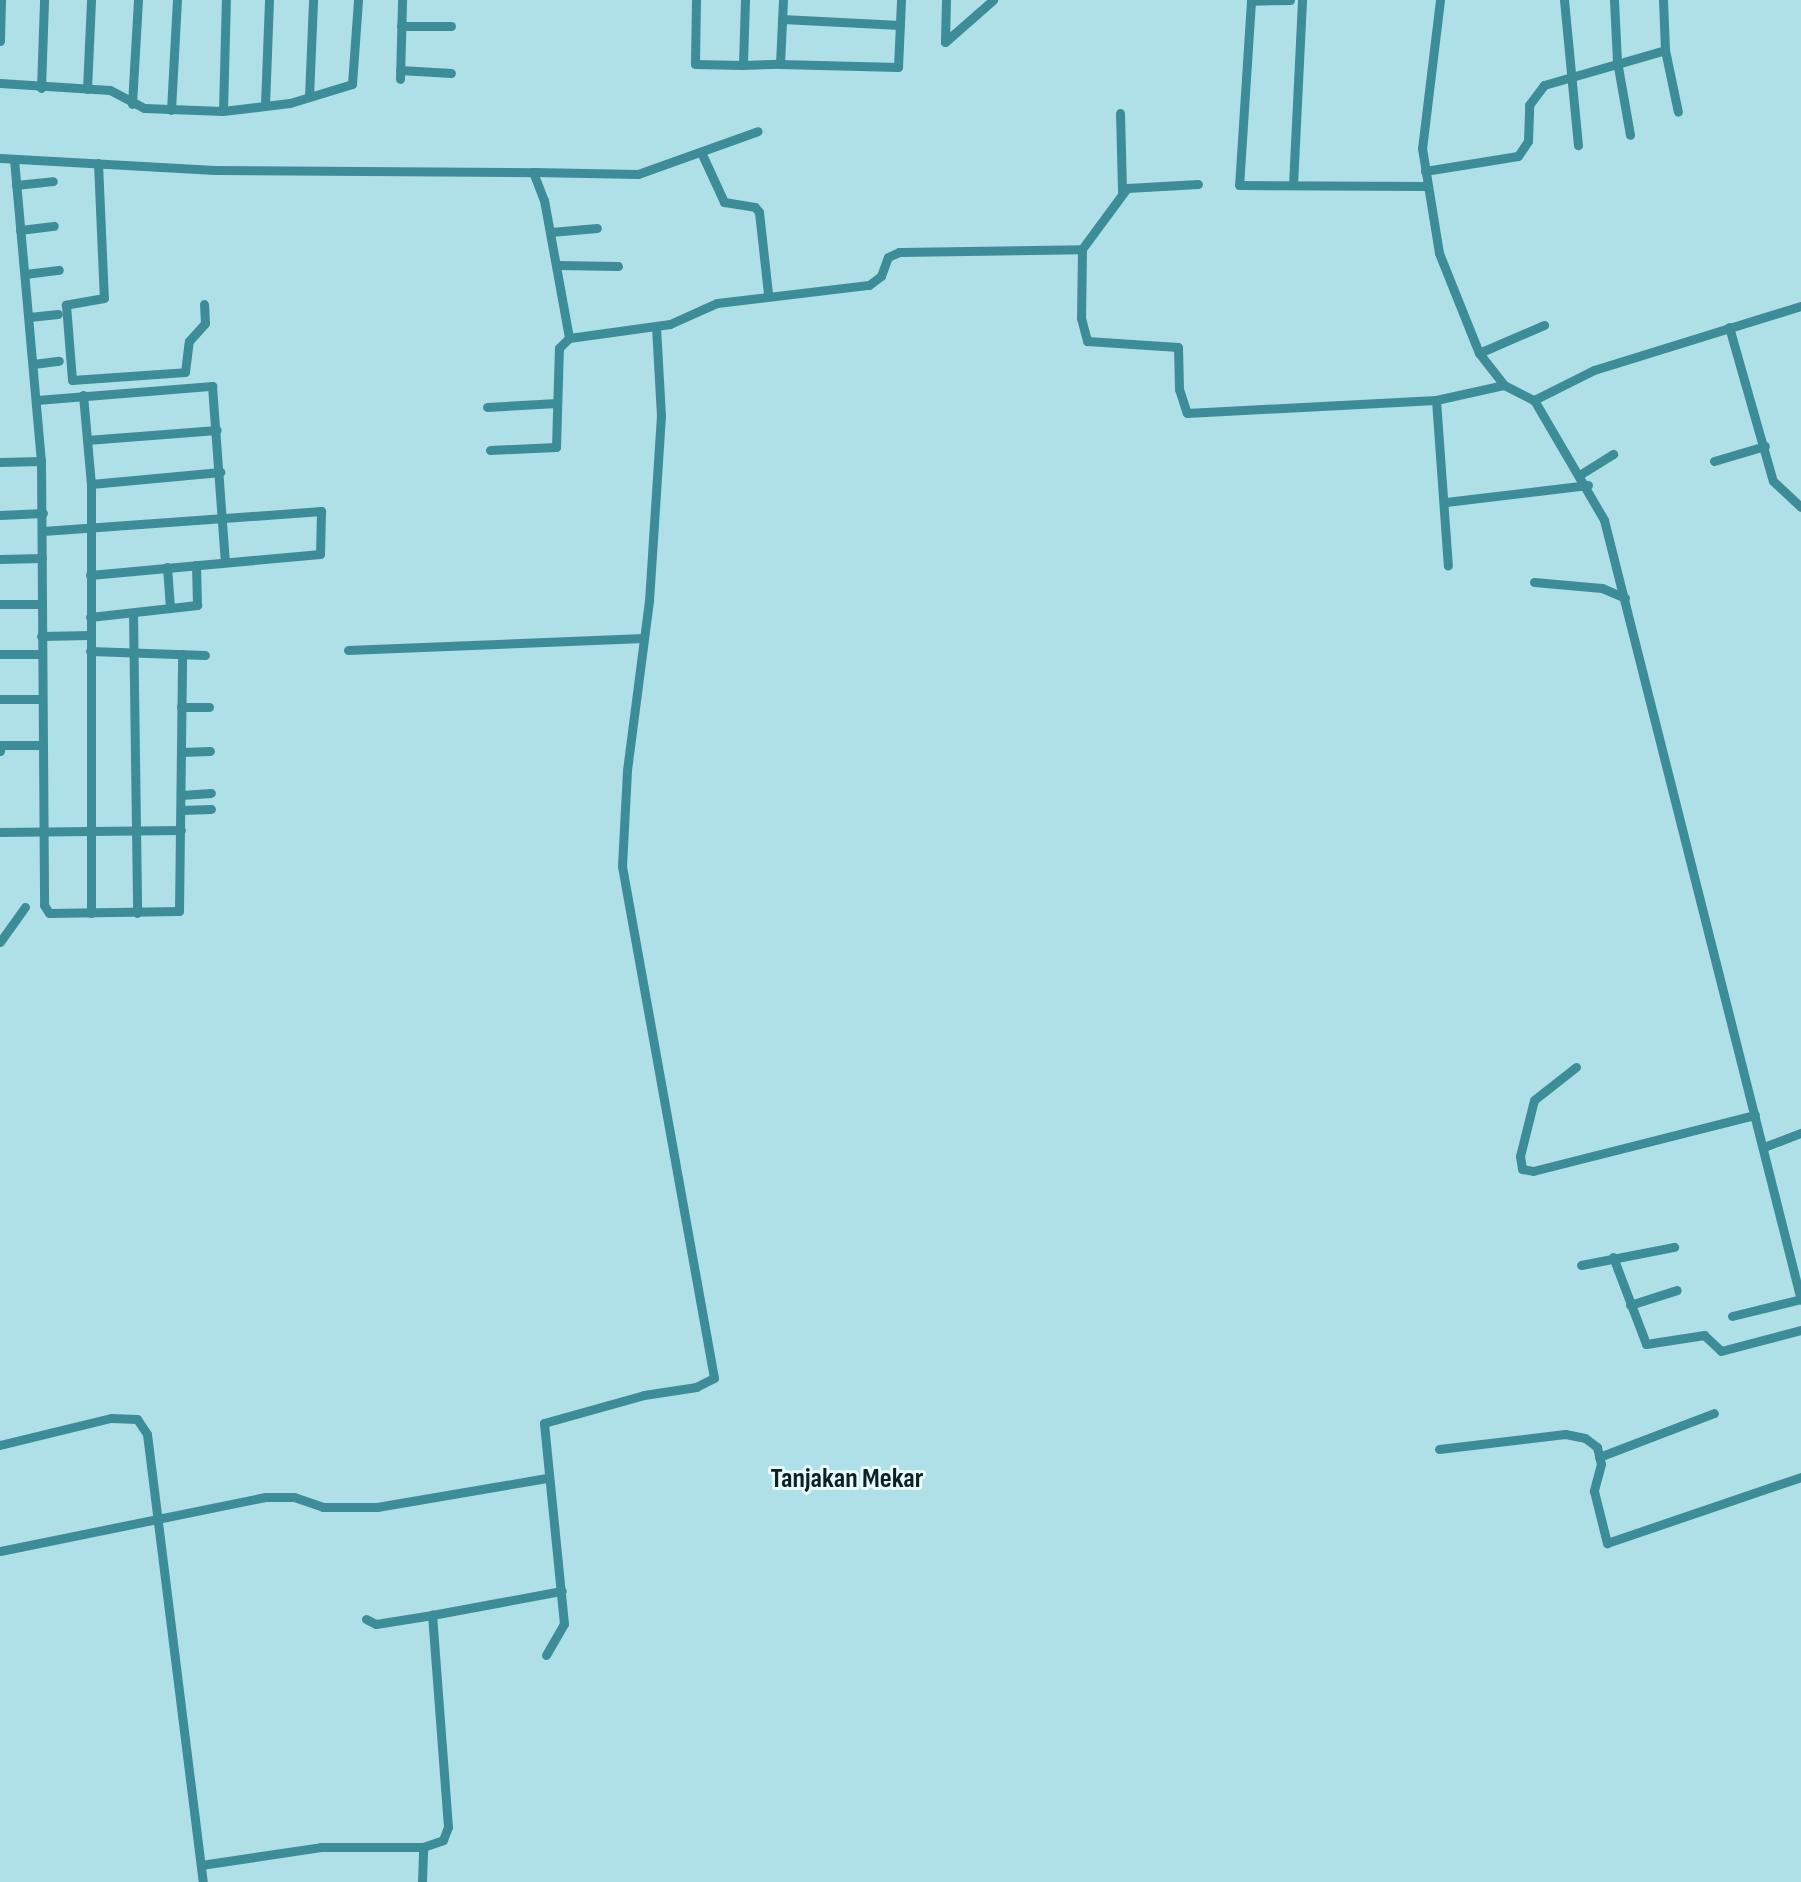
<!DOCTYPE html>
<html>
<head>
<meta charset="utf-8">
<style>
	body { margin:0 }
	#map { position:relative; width:1801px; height:1882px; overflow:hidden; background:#b0e0e7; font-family:"Sofia Sans Condensed",sans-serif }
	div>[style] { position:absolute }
	.street>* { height:9px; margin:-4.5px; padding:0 4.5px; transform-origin:4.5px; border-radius:4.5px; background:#3d8d99 }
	span { translate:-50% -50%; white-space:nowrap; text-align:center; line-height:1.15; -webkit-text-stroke:6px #e8fbfe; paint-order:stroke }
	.quarter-label { font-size:28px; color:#0d2022; font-weight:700 }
</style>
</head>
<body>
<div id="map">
	<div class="street">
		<i style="left:696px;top:0;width:64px;rotate:90.9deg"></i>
		<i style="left:695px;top:64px;width:48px;rotate:1.2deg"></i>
		<i style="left:745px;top:0;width:65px;rotate:91.8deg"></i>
		<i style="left:743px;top:65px;width:37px;rotate:-2deg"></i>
		<i style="left:783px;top:0;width:64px;rotate:92.7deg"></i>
		<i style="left:780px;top:64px;width:118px;rotate:1.5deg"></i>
		<i style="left:898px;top:67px;width:67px;rotate:-87.4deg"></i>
		<i style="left:946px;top:0;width:42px;rotate:91.4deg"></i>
		<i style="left:945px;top:42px;width:64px;rotate:-41.2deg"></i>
		<i style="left:1290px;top:0;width:39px;rotate:179deg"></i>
		<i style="left:1251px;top:1px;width:184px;rotate:93.7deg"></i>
		<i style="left:1239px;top:185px;width:188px;rotate:0.3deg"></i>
		<i style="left:1440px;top:0;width:149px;rotate:96.9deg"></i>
		<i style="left:1422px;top:148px;width:106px;rotate:80.8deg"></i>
		<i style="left:1439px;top:253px;width:108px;rotate:68.2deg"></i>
		<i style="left:1479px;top:353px;width:41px;rotate:52deg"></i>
		<i style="left:1504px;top:385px;width:34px;rotate:27deg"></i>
		<i style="left:1534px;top:400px;width:139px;rotate:59.7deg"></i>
		<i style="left:1604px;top:520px;width:804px;rotate:75.83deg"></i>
		<i style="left:1564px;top:0;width:146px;rotate:84.5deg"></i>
		<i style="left:1614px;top:0;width:61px;rotate:87.2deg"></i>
		<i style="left:1617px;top:61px;width:75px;rotate:80deg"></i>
		<i style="left:1663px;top:0;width:50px;rotate:87.7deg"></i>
		<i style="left:1665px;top:50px;width:63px;rotate:78.2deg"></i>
		<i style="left:782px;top:19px;width:118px;rotate:2.9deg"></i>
		<i style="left:401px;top:26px;width:50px"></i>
		<i style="left:0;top:41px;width:41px;rotate:-88.6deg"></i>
		<i style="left:400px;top:70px;width:51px;rotate:3.4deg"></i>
		<i style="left:400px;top:79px;width:79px;rotate:-88.5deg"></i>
		<i style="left:0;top:83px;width:110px;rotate:3.6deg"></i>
		<i style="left:110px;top:90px;width:38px;rotate:28deg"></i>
		<i style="left:144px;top:108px;width:79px;rotate:2.2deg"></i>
		<i style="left:223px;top:111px;width:67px;rotate:-6.8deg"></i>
		<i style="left:290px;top:103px;width:65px;rotate:-17deg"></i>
		<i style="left:352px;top:84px;width:84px;rotate:-85.9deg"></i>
		<i style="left:41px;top:88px;width:88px;rotate:-88deg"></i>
		<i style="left:87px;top:89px;width:89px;rotate:-87.4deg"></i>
		<i style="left:309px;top:97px;width:97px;rotate:-87.6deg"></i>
		<i style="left:132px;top:104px;width:104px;rotate:-86.7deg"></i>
		<i style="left:265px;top:105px;width:105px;rotate:-87.8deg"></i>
		<i style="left:171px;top:110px;width:110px;rotate:-86.9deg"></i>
		<i style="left:223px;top:111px;width:111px;rotate:-88.5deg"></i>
		<i style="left:1120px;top:113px;width:79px;rotate:88.5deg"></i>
		<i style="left:701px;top:152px;width:55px;rotate:65.3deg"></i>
		<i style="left:724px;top:202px;width:31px;rotate:9deg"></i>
		<i style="left:755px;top:207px;width:6px;rotate:51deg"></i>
		<i style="left:759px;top:212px;width:82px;rotate:83.7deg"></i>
		<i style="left:0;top:158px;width:215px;rotate:3.2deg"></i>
		<i style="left:215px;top:170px;width:318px;rotate:0.4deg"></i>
		<i style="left:533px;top:172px;width:30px;rotate:69deg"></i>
		<i style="left:544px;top:200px;width:140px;rotate:79.7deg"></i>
		<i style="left:569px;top:338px;width:102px;rotate:-7.9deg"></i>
		<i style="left:670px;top:324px;width:51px;rotate:-24.1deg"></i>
		<i style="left:717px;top:303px;width:153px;rotate:-6.8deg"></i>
		<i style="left:869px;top:285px;width:15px;rotate:-37deg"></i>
		<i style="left:881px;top:276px;width:20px;rotate:-70deg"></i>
		<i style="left:888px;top:257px;width:12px;rotate:-24deg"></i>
		<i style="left:899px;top:252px;width:183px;rotate:-0.9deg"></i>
		<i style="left:14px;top:159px;width:303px;rotate:84.9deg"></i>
		<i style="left:41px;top:461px;width:444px;rotate:89.6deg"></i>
		<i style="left:44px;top:905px;width:9px;rotate:58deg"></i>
		<i style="left:49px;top:913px;width:130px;rotate:-0.9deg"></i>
		<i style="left:179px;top:911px;width:257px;rotate:-89.3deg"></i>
		<i style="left:98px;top:163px;width:135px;rotate:87.5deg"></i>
		<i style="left:104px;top:298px;width:39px;rotate:170deg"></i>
		<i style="left:66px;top:305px;width:75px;rotate:85.4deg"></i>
		<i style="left:72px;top:380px;width:113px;rotate:-4deg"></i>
		<i style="left:185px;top:372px;width:31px;rotate:-83deg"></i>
		<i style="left:189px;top:341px;width:24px;rotate:-48deg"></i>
		<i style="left:205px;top:323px;width:19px;rotate:-93deg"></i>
		<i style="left:1425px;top:171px;width:94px;rotate:-9.2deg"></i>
		<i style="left:1518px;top:156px;width:18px;rotate:-56deg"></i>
		<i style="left:1528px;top:141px;width:36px;rotate:-88deg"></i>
		<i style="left:1529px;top:105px;width:25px;rotate:-53deg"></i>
		<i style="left:1544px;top:85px;width:126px;rotate:-16.1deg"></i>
		<i style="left:533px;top:172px;width:105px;rotate:1.1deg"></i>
		<i style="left:638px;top:174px;width:127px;rotate:-19.7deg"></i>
		<i style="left:1198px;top:184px;width:71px;rotate:176.8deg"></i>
		<i style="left:1127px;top:188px;width:76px;rotate:126.4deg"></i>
		<i style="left:1082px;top:249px;width:69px;rotate:90.8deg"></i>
		<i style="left:1081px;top:318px;width:24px;rotate:75deg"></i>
		<i style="left:1087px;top:341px;width:91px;rotate:3.8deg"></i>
		<i style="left:1178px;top:347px;width:42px;rotate:88.6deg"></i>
		<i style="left:1179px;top:389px;width:25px;rotate:72deg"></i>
		<i style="left:1187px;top:413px;width:249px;rotate:-3deg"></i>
		<i style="left:1436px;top:400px;width:70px;rotate:-12.4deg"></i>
		<i style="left:16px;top:185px;width:37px;rotate:-6deg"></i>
		<i style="left:1293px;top:185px;width:185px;rotate:-87.2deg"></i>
		<i style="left:20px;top:230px;width:34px;rotate:-7deg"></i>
		<i style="left:551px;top:232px;width:46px;rotate:-5deg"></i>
		<i style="left:558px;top:265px;width:60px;rotate:1deg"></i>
		<i style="left:25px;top:274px;width:34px;rotate:-7deg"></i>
		<i style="left:29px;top:317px;width:29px;rotate:-6deg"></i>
		<i style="left:1729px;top:327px;width:160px;rotate:74.1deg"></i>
		<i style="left:1773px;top:481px;width:38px;rotate:43deg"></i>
		<i style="left:1479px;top:353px;width:71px;rotate:-23.3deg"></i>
		<i style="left:33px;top:364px;width:26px;rotate:-7deg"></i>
		<i style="left:83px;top:395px;width:89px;rotate:84.9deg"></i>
		<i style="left:91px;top:484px;width:429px;rotate:90deg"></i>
		<i style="left:37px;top:400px;width:176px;rotate:-4.6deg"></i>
		<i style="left:212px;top:386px;width:176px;rotate:85.8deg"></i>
		<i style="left:1436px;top:400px;width:166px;rotate:85.9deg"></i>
		<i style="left:1534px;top:400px;width:67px;rotate:-26.6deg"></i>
		<i style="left:1594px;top:370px;width:217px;rotate:-17.2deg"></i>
		<i style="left:487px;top:407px;width:70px;rotate:-3.3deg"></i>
		<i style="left:87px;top:440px;width:130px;rotate:-4.4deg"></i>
		<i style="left:490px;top:450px;width:66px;rotate:-2.6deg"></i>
		<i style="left:556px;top:447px;width:99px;rotate:-88.3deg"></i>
		<i style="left:559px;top:348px;width:14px;rotate:-45deg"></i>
		<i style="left:1714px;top:461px;width:53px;rotate:-16.4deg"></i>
		<i style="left:0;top:462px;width:41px;rotate:-1.4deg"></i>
		<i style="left:1581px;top:474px;width:38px;rotate:-32deg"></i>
		<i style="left:91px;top:484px;width:130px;rotate:-5.3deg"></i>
		<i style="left:1446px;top:502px;width:143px;rotate:-6.8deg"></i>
		<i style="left:0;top:515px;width:43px;rotate:-2.7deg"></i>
		<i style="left:43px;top:531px;width:279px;rotate:-4.1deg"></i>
		<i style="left:321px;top:511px;width:43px;rotate:91.3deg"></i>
		<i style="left:320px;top:554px;width:231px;rotate:174.8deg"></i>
		<i style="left:0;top:559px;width:42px;rotate:-1.4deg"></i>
		<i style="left:167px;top:567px;width:41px;rotate:85.8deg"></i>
		<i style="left:1534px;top:582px;width:68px;rotate:5deg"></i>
		<i style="left:1602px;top:588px;width:25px;rotate:23deg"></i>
		<i style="left:0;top:604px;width:40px"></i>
		<i style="left:133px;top:613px;width:300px;rotate:89.2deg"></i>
		<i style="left:90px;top:617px;width:108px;rotate:-6.4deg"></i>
		<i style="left:197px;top:605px;width:40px;rotate:-91.4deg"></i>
		<i style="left:41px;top:636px;width:49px;rotate:-1.2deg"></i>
		<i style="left:348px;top:650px;width:296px;rotate:-2.3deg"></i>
		<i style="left:90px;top:651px;width:115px;rotate:2deg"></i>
		<i style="left:0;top:654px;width:41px"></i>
		<i style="left:0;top:699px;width:41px"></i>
		<i style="left:181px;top:707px;width:28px"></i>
		<i style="left:0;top:751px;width:6px;rotate:-81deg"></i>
		<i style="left:1px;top:745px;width:41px"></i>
		<i style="left:181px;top:752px;width:29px;rotate:-2deg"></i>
		<i style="left:181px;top:795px;width:30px;rotate:-4deg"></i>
		<i style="left:181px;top:810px;width:30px;rotate:-2deg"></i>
		<i style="left:0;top:832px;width:181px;rotate:-0.6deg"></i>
		<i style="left:0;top:942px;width:43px;rotate:-54.5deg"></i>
		<i style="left:1576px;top:1067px;width:53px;rotate:141.8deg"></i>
		<i style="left:1534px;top:1100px;width:58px;rotate:104deg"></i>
		<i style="left:1520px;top:1156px;width:13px;rotate:81deg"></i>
		<i style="left:1522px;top:1169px;width:11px;rotate:10deg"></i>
		<i style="left:1533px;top:1171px;width:229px;rotate:-14.2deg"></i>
		<i style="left:1764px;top:1147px;width:40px;rotate:-21deg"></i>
		<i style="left:1613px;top:1257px;width:93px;rotate:69.2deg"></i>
		<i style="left:1646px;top:1344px;width:59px;rotate:-8.8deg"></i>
		<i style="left:1704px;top:1335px;width:23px;rotate:43deg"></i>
		<i style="left:1721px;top:1351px;width:83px;rotate:-14.7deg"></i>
		<i style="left:1581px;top:1265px;width:95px;rotate:-11deg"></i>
		<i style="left:1630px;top:1305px;width:49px;rotate:-17.7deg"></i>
		<i style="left:1732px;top:1316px;width:71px;rotate:-13.8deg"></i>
		<i style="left:0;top:1445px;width:114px;rotate:-13.7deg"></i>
		<i style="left:111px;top:1418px;width:26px;rotate:2deg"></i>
		<i style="left:137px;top:1419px;width:18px;rotate:56deg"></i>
		<i style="left:147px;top:1434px;width:451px;rotate:82.9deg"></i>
		<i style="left:1439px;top:1449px;width:127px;rotate:-6.8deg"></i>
		<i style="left:1565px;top:1434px;width:20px;rotate:11deg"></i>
		<i style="left:1585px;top:1438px;width:15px;rotate:37deg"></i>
		<i style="left:1597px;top:1447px;width:17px;rotate:77deg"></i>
		<i style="left:1601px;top:1464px;width:28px;rotate:105deg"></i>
		<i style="left:1594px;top:1491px;width:54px;rotate:76deg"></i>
		<i style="left:1607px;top:1543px;width:205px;rotate:-18.8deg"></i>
		<i style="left:1599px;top:1457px;width:123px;rotate:-20.9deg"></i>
		<i style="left:0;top:1551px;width:271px;rotate:-11.5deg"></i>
		<i style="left:266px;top:1497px;width:28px"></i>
		<i style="left:294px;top:1497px;width:31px;rotate:19deg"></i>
		<i style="left:323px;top:1507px;width:54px"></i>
		<i style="left:377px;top:1507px;width:172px;rotate:-9.7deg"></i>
		<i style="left:366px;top:1619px;width:11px;rotate:27deg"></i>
		<i style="left:376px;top:1624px;width:57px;rotate:-9.1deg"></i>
		<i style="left:546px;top:1655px;width:36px;rotate:-60deg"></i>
		<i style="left:564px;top:1624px;width:202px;rotate:-95.7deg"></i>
		<i style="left:544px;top:1423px;width:104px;rotate:-15.6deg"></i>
		<i style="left:644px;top:1395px;width:53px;rotate:-8.7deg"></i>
		<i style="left:696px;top:1387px;width:20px;rotate:-27deg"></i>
		<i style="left:714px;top:1378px;width:520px;rotate:-100.19deg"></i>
		<i style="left:622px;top:866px;width:96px;rotate:-87deg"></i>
		<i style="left:627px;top:770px;width:170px;rotate:-82.6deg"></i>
		<i style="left:649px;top:601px;width:185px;rotate:-86.3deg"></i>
		<i style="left:661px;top:416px;width:89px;rotate:-93.2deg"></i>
		<i style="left:201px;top:1865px;width:121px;rotate:-8.5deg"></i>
		<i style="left:321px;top:1847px;width:102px"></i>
		<i style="left:422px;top:1882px;width:35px;rotate:-88deg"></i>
		<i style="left:423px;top:1847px;width:21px;rotate:-19deg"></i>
		<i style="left:443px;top:1840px;width:14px;rotate:-69deg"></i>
		<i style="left:448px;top:1827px;width:213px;rotate:-94.3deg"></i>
		<i style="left:432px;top:1615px;width:132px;rotate:-10.5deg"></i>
	</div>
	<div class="quarter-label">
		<span style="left:847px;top:1479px">Tanjakan Mekar</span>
	</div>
</div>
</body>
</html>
